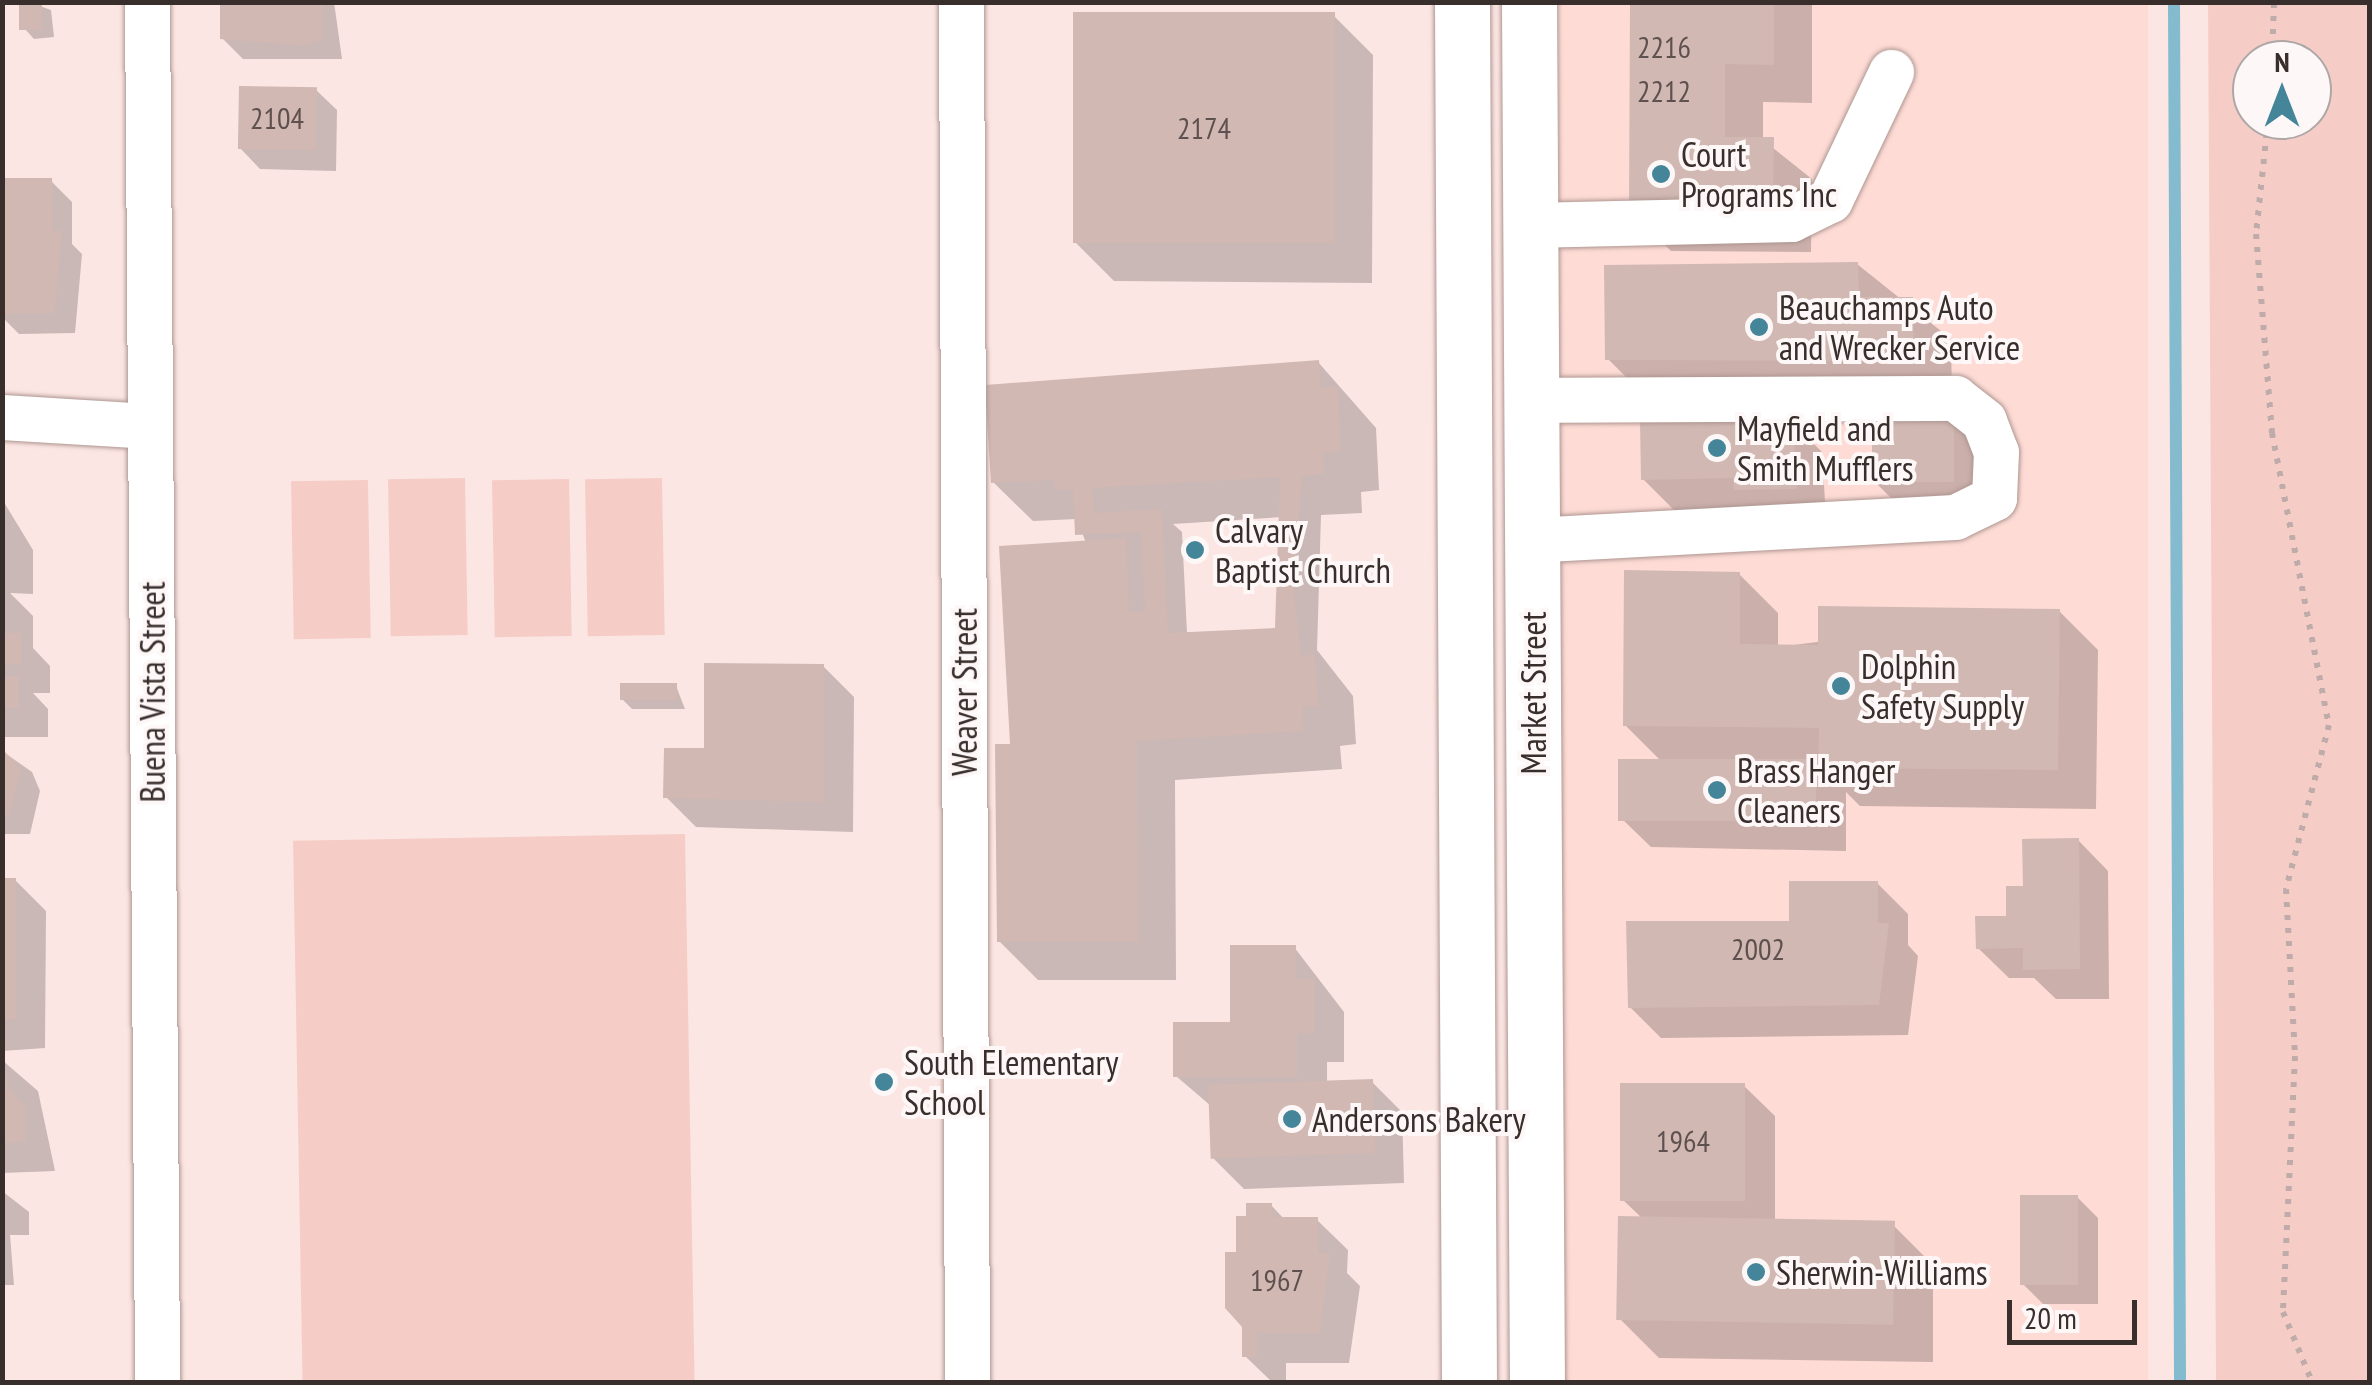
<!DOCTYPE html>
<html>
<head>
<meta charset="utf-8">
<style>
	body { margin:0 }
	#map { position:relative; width:2372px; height:1385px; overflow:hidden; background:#fce6e3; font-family:"PT Sans Narrow",sans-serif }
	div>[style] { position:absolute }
	.built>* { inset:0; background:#fedbd5; transform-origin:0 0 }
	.green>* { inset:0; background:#f5cdc6; transform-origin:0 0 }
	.shadow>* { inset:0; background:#0003 }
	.stream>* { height:12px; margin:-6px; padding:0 6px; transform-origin:6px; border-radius:6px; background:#84bbce }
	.building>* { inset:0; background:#d1b8b3; transform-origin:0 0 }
	.path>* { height:6px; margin-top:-3px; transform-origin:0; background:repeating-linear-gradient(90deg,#bfacaa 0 5px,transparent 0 13px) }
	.roads { filter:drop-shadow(0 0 2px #ae9691) drop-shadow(0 0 2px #ae9691) }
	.minor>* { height:45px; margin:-22.5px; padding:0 22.5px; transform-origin:22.5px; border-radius:22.5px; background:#fff }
	.major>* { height:55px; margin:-27.5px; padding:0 27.5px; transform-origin:27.5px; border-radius:27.5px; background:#fff }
	.dots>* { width:28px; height:28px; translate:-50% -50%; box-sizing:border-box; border:5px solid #fdf8f7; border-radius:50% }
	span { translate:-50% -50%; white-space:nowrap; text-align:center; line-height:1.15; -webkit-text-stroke:8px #fdf8f7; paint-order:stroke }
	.number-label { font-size:30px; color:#5e504e }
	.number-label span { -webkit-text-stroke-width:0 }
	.poi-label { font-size:35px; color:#382e2c }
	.left { translate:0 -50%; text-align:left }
	.street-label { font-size:35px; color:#382e2c }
	.frame { position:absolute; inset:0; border:5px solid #382e2c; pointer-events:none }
	.north { position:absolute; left:2232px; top:40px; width:100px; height:100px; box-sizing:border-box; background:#fdf8f7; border:2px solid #aea7a6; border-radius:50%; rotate:0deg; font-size:28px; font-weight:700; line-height:40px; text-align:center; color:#382e2c }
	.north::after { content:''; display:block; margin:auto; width:35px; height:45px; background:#458599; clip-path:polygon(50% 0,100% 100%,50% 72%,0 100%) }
	.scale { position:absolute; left:2007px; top:1300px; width:130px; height:45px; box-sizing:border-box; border:5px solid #382e2c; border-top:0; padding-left:12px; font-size:30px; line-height:35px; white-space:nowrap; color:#382e2c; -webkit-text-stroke:8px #fdf8f7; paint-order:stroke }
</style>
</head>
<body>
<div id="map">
	<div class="built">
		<i style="left:1559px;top:3px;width:589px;height:1379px"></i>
	</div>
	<div class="green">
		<i style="clip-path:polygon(evenodd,2208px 3px,2369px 3px,2369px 1382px,2216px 1382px,2208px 3px,2312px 60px,2312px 120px,2252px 120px,2252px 60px,2312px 60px)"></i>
		<i style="left:465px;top:478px;width:157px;height:77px;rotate:89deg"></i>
		<i style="left:662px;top:478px;width:157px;height:77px;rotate:89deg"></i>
		<i style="left:569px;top:479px;width:157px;height:77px;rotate:89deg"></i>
		<i style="left:368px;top:480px;width:158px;height:77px;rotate:89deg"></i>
		<i style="left:685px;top:834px;width:548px;height:392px;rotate:89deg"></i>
	</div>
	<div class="shadow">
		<i style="clip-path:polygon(28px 2px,51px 10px,54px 37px,34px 39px,25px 29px)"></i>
		<i style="clip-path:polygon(222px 2px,334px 2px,342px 59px,243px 59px,222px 38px)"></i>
		<i style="clip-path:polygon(1632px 2px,1812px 2px,1812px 103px,1763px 102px,1763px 140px,1812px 179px,1811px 252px,1671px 251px,1631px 212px)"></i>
		<i style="clip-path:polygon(1334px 16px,1373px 55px,1372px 283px,1114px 281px,1075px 242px)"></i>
		<i style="clip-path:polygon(316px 90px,337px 110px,336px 171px,260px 169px,240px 148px)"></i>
		<i style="clip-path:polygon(2px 181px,51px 181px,72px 202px,72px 244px,82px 254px,75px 333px,19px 334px,2px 317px)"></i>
		<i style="clip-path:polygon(1857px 264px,1951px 339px,1952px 399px,1647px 398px,1608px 359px)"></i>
		<i style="clip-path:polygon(evenodd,1318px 362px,1376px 428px,1379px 490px,1361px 492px,1362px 513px,1321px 515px,1317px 650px,1353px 696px,1356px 744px,1340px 746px,1342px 769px,1175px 780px,1176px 980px,1038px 980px,999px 941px,1013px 746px,1086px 543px,1077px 519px,1033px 521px,993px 482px,1318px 362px,1282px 517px,1282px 630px,1187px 633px,1182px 532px,1173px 524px,1282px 517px)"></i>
		<i style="clip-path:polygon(1792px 422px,1822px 452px,1826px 518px,1674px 510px,1643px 479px)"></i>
		<i style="clip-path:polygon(1953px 423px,1974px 444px,1973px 503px,1895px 502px,1874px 481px)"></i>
		<i style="clip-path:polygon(2px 499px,33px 550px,33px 594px,10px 593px,33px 616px,33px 648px,50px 666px,50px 693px,33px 693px,48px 709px,48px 737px,2px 737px)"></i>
		<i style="clip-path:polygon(1739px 574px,1778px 613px,1778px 647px,2059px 611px,2098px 650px,2096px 809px,1860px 806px,1846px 792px,1846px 851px,1651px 847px,1620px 817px,1665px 765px,1625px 725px)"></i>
		<i style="clip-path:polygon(823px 666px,854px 697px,853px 832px,696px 827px,666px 797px,706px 750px)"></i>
		<i style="clip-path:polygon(676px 686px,685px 709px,632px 709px,622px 699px)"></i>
		<i style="clip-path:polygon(2px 751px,32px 772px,40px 791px,30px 834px,2px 834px)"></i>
		<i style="clip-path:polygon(2078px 840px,2108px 871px,2109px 999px,2056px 999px,2034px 978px,2009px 978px,1978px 948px)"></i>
		<i style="clip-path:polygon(15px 880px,46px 911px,45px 1048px,2px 1051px,2px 881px)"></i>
		<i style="clip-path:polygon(1877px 883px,1908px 914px,1908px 945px,1918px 956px,1908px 1035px,1661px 1038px,1630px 1007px)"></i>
		<i style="clip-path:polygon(1294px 947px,1344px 1012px,1344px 1062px,1327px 1062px,1327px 1083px,1372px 1082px,1402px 1112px,1404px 1183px,1244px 1189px,1213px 1158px,1211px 1106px,1176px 1076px,1233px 1025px)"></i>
		<i style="clip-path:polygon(2px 1060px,38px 1091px,55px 1171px,2px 1173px)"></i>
		<i style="clip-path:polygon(1744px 1086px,1775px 1116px,1775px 1222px,1894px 1226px,1933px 1265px,1933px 1362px,1659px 1358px,1620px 1319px,1643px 1219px,1623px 1200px)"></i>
		<i style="clip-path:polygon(2px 1191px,29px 1212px,29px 1235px,10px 1235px,14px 1285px,2px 1285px)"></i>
		<i style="clip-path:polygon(2077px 1197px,2098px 1218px,2098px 1304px,2043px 1304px,2023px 1284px)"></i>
		<i style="clip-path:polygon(1271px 1205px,1285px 1220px,1317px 1220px,1348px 1250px,1347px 1273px,1360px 1286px,1349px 1363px,1286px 1363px,1286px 1382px,1272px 1382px,1245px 1356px,1239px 1255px,1249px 1218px)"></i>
	</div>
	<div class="stream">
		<i style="left:2174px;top:2px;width:1380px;rotate:89.75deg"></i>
	</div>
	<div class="building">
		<i style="left:19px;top:2px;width:23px;height:28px"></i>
		<i style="clip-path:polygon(220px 2px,322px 2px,322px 39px,305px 46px,220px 39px)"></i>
		<i style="clip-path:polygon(1630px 2px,1774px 2px,1774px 65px,1725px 64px,1725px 137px,1774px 137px,1773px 214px,1629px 213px)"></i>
		<i style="left:1073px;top:12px;width:262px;height:231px"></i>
		<i style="left:239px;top:86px;width:78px;height:63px;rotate:1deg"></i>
		<i style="clip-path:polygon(2px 178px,52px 178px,53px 231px,62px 231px,55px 313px,2px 314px)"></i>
		<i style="clip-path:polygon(1858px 262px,1859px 297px,1913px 297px,1914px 361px,1605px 360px,1604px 265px)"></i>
		<i style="clip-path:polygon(evenodd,1319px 360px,1321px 387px,1338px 387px,1341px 452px,1323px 453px,1324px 474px,1302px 476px,1294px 592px,1301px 656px,1315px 654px,1318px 706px,1302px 707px,1304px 731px,1137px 741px,1138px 942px,997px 942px,995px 744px,1010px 744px,999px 546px,1126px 538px,1129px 612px,1145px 611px,1141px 532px,1075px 535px,1073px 490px,1055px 490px,1054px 480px,991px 483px,985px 385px,1319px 360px,1280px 477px,1275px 628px,1168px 633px,1162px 509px,1094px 513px,1092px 488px,1280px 477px)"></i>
		<i style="clip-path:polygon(1793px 419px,1797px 489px,1734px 490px,1733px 478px,1641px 480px,1640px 422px)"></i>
		<i style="left:1872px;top:421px;width:82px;height:61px"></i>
		<i style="clip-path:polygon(1624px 570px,1740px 572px,1740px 644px,1818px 645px,1818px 606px,2060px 609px,2058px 770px,1818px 768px,1819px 728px,1623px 726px)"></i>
		<i style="left:2px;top:633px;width:19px;height:31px"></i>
		<i style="clip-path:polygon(704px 663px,824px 664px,824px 802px,663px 798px,664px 748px,704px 748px)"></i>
		<i style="left:2px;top:676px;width:17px;height:32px"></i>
		<i style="left:620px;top:683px;width:57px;height:17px"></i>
		<i style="clip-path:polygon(2px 749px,21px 768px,10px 815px,2px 815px)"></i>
		<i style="left:1816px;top:759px;width:62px;height:198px;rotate:90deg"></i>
		<i style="clip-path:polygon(2079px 838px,2080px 969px,2023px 970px,2023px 948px,1976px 949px,1975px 916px,2006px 916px,2006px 886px,2023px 886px,2022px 839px)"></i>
		<i style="left:2px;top:878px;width:14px;height:141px"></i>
		<i style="clip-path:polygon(1789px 881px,1878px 881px,1878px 923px,1889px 923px,1879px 1005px,1628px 1008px,1626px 921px,1789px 921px)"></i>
		<i style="clip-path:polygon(1230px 945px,1296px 945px,1296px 979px,1315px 979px,1315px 1033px,1297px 1033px,1297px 1077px,1173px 1077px,1173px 1022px,1230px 1022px)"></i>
		<i style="clip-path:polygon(2px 1058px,9px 1089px,25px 1106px,26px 1142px,2px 1143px)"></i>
		<i style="left:1373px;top:1079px;width:74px;height:165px;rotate:88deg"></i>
		<i style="left:1620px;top:1083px;width:125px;height:118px"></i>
		<i style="left:2020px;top:1195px;width:58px;height:90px"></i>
		<i style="clip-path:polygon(1246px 1203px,1272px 1203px,1272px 1217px,1318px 1217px,1318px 1253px,1330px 1253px,1320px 1333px,1257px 1333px,1257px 1357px,1242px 1357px,1242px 1327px,1225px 1308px,1225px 1252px,1236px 1252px,1236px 1216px,1246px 1216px)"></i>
		<i style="left:1618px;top:1216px;width:277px;height:104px;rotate:1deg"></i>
	</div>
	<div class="path">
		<i style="left:2272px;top:60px;width:58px;rotate:-88deg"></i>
		<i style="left:2268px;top:120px;width:115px;rotate:96deg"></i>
		<i style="left:2256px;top:234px;width:200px;rotate:85.4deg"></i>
		<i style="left:2272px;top:433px;width:298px;rotate:79deg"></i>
		<i style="left:2329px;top:725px;width:170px;rotate:104.7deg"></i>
		<i style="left:2286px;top:889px;width:167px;rotate:86.9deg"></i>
		<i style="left:2295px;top:1056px;width:256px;rotate:92.7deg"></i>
		<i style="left:2283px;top:1312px;width:76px;rotate:67.5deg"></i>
	</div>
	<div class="roads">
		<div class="minor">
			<i style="left:147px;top:2px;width:1380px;rotate:89.58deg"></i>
			<i style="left:961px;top:2px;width:1380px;rotate:89.75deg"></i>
			<i style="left:1530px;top:225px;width:261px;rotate:-1.3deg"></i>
			<i style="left:1791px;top:219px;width:43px;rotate:-26deg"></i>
			<i style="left:1830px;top:200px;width:142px;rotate:-64.5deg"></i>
			<i style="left:1531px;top:400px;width:424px;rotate:-0.3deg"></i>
			<i style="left:1955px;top:398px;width:37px;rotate:38deg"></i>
			<i style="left:1984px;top:421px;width:33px;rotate:69deg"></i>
			<i style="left:1996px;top:452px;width:46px;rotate:92.5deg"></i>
			<i style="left:1994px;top:498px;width:43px;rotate:154deg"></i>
			<i style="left:1955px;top:517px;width:424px;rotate:176.9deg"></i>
			<i style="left:2px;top:417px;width:148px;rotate:3.5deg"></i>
		</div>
		<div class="major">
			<i style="left:1462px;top:2px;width:1380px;rotate:89.71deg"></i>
			<i style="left:1529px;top:2px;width:1380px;rotate:89.67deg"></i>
		</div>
	</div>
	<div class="dots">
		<i style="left:1661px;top:174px;background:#458599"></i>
		<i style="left:1759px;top:327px;background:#458599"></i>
		<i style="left:1717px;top:448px;background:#458599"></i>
		<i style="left:1195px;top:550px;background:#458599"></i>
		<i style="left:1841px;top:686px;background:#458599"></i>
		<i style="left:1717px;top:790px;background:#458599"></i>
		<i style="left:884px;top:1082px;background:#458599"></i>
		<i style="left:1292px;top:1119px;background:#458599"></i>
		<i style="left:1756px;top:1272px;background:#458599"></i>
	</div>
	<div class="number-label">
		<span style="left:1664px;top:47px">2216</span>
		<span style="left:1664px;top:91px">2212</span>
		<span style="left:277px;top:118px">2104</span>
		<span style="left:1204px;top:128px">2174</span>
		<span style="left:1758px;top:949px">2002</span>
		<span style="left:1683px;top:1141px">1964</span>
		<span style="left:1277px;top:1280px">1967</span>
	</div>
	<div class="poi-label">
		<span class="left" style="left:1681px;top:174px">Court<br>Programs Inc</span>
		<span class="left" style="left:1779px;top:327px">Beauchamps Auto<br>and Wrecker Service</span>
		<span class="left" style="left:1737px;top:448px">Mayfield and<br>Smith Mufflers</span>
		<span class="left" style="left:1215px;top:550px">Calvary<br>Baptist Church</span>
		<span class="left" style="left:1861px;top:686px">Dolphin<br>Safety Supply</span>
		<span class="left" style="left:1737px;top:790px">Brass Hanger<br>Cleaners</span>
		<span class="left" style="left:904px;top:1082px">South Elementary<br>School</span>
		<span class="left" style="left:1312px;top:1119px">Andersons Bakery</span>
		<span class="left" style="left:1776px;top:1272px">Sherwin-Williams</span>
	</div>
	<div class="street-label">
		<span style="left:152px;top:692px;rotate:-90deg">Buena Vista Street</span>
		<span style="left:964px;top:692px;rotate:-90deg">Weaver Street</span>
		<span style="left:1533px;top:693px;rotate:-90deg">Market Street</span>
	</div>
	<div class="frame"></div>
	<div class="north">N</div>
	<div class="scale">20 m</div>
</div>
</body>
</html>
